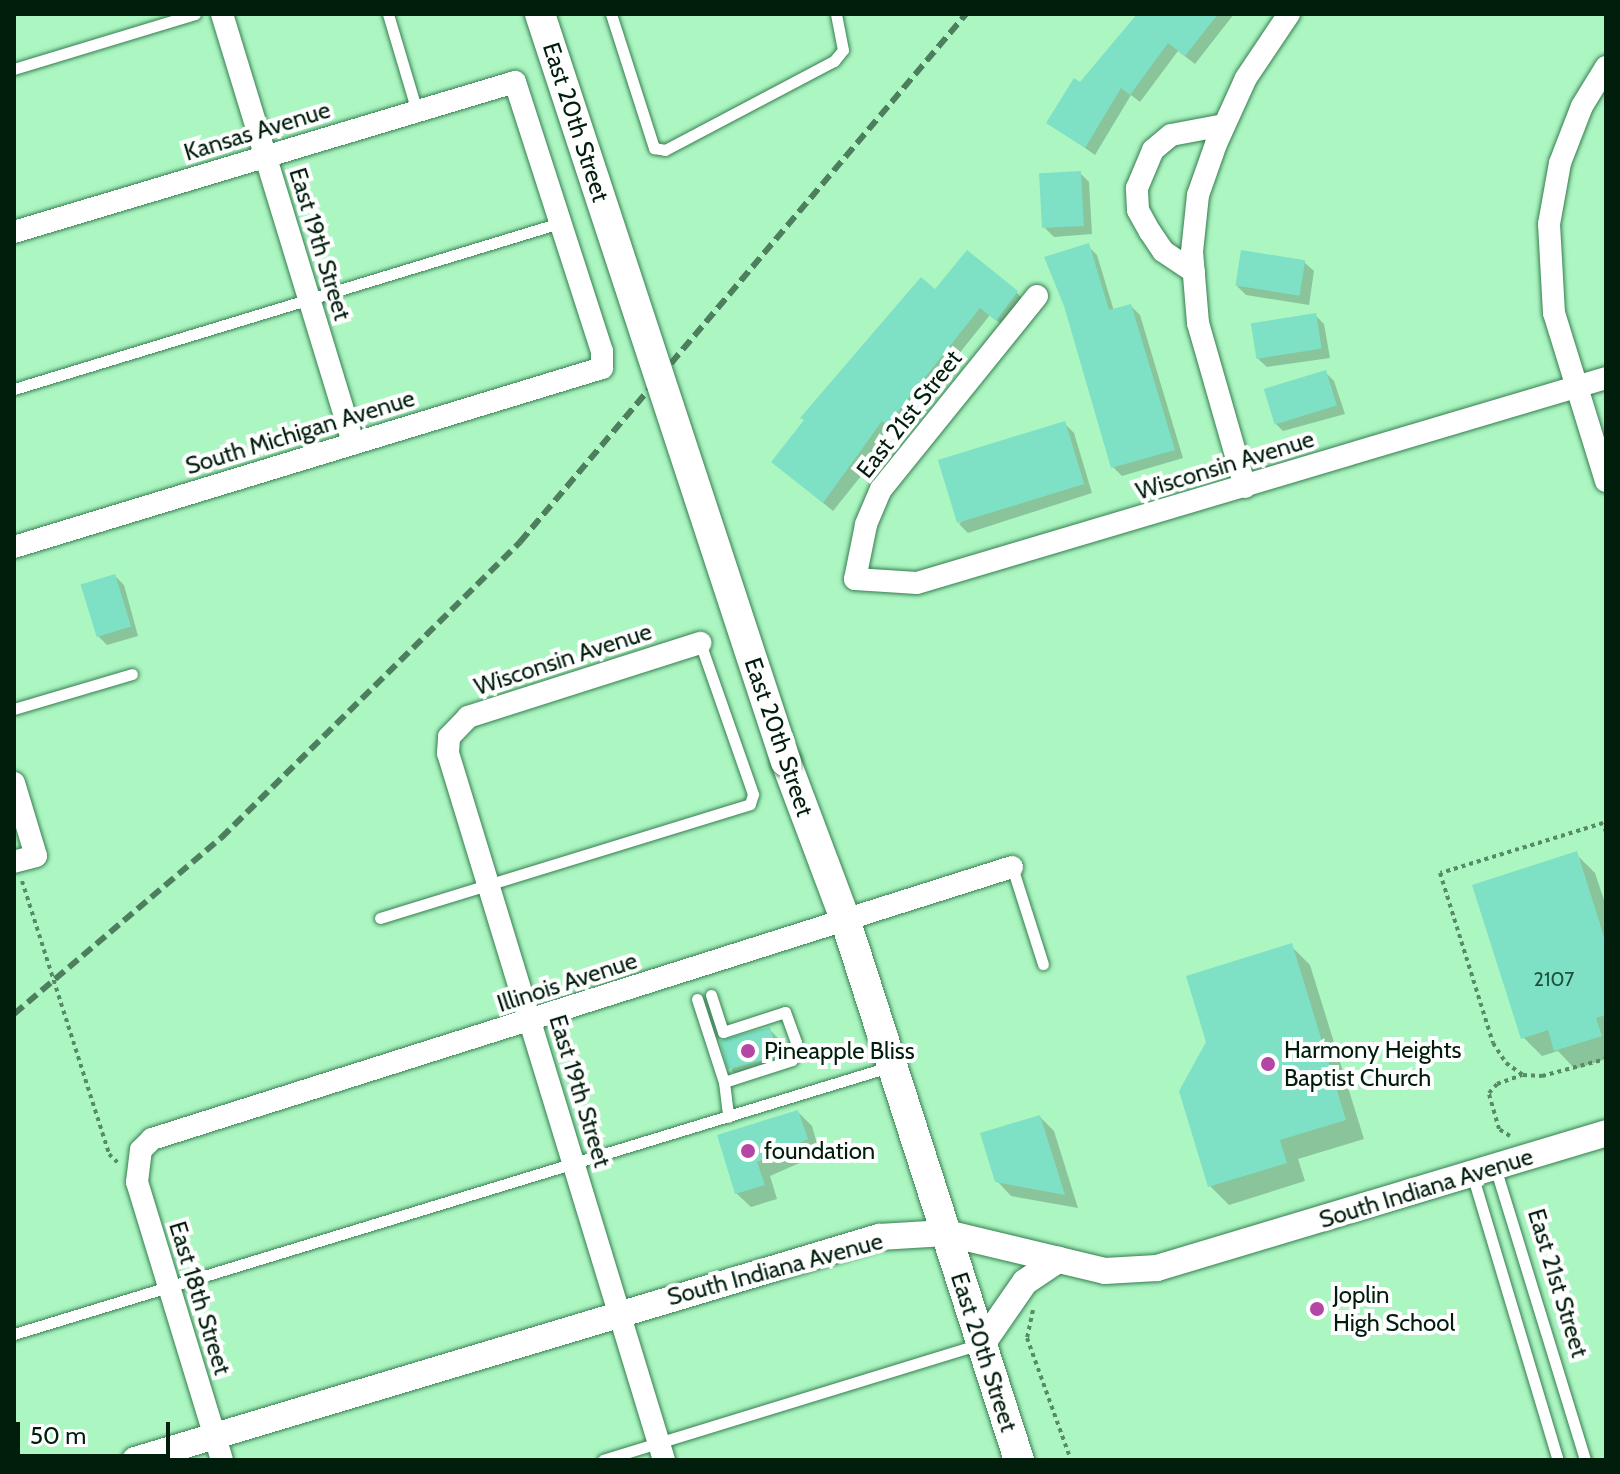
<!DOCTYPE html>
<html>
<head>
<meta charset="utf-8">
<style>
	body { margin:0 }
	#map { position:relative; width:1620px; height:1474px; overflow:hidden; background:#acf6c2; font-family:Cabin,sans-serif }
	div>[style] { position:absolute }
	.shadow>* { inset:0; background:#0003 }
	.building>* { inset:0; background:#7ee1c5; transform-origin:0 0 }
	.path>* { height:4px; margin-top:-2px; transform-origin:0; background:repeating-linear-gradient(90deg,#578b68 0 4px,transparent 0 8px) }
	.roads { filter:drop-shadow(0 0 2px #357e50) drop-shadow(0 0 2px #357e50) }
	.service>* { height:11px; margin:-5.5px; padding:0 5.5px; transform-origin:5.5px; border-radius:5.5px; background:#fff }
	.minor>* { height:22px; margin:-11px; padding:0 11px; transform-origin:11px; border-radius:11px; background:#fff }
	.tertiary>* { height:26px; margin:-13px; padding:0 13px; transform-origin:13px; border-radius:13px; background:#fff }
	.secondary>* { height:30px; margin:-15px; padding:0 15px; transform-origin:15px; border-radius:15px; background:#fff }
	.rail>* { height:6px; margin-top:-3px; transform-origin:0; background:repeating-linear-gradient(90deg,#4d7e5d 0 12px,transparent 0 18px) }
	.bridges { filter:drop-shadow(0 0 2px #357e50) drop-shadow(0 0 2px #357e50) }
	.secondary-bridge>* { height:30px; margin:-15px; padding:0 15px; transform-origin:15px; border-radius:15px; background:#fff }
	.dots>* { width:22px; height:22px; translate:-50% -50%; box-sizing:border-box; border:4px solid #fff; border-radius:50% }
	span { translate:-50% -50%; white-space:nowrap; text-align:center; line-height:1.15; -webkit-text-stroke:8px #fff; paint-order:stroke }
	.number-label { font-size:20px; color:#204f3a }
	.number-label span { -webkit-text-stroke-width:0 }
	.street-label { font-size:24px; color:#011e0c }
	.poi-label { font-size:24px; color:#011e0c }
	.left { translate:0 -50%; text-align:left }
	.frame { position:absolute; inset:0; border:16px solid #011e0c; pointer-events:none }
	.scale { position:absolute; left:16px; top:1422px; width:154px; height:36px; box-sizing:border-box; border:4px solid #011e0c; border-top:0; padding-left:10px; font-size:24px; line-height:28px; white-space:nowrap; color:#011e0c; -webkit-text-stroke:6px #fff; paint-order:stroke }
</style>
</head>
<body>
<div id="map">
	<div class="shadow">
		<i style="clip-path:polygon(1139px 14px,1234px 14px,1195px 64px,1178px 51px,1140px 102px,1131px 95px,1095px 155px,1048px 122px)"></i>
		<i style="clip-path:polygon(1080px 173px,1089px 182px,1092px 234px,1054px 237px,1045px 228px)"></i>
		<i style="clip-path:polygon(1088px 246px,1097px 255px,1114px 311px,1131px 306px,1140px 315px,1183px 458px,1122px 476px,1113px 467px)"></i>
		<i style="clip-path:polygon(1304px 262px,1314px 271px,1309px 305px,1246px 295px,1237px 286px)"></i>
		<i style="clip-path:polygon(936px 292px,1016px 292px,1025px 301px,1006px 328px,990px 315px,833px 511px,783px 470px,806px 421px)"></i>
		<i style="clip-path:polygon(1315px 315px,1324px 324px,1330px 358px,1267px 367px,1257px 358px)"></i>
		<i style="clip-path:polygon(1325px 372px,1334px 381px,1345px 414px,1283px 431px,1274px 422px)"></i>
		<i style="clip-path:polygon(1065px 424px,1074px 433px,1092px 493px,968px 533px,959px 524px)"></i>
		<i style="clip-path:polygon(115px 576px,124px 585px,138px 636px,107px 645px,98px 636px)"></i>
		<i style="clip-path:polygon(1576px 854px,1595px 873px,1606px 906px,1606px 1059px,1575px 1069px,1558px 1051px,1542px 1056px,1523px 1037px)"></i>
		<i style="clip-path:polygon(1291px 946px,1310px 965px,1364px 1139px,1298px 1159px,1305px 1181px,1229px 1205px,1210px 1186px)"></i>
		<i style="clip-path:polygon(769px 1029px,778px 1038px,786px 1065px,740px 1079px,731px 1070px)"></i>
		<i style="clip-path:polygon(798px 1112px,812px 1126px,820px 1154px,770px 1176px,777px 1199px,751px 1207px,736px 1193px,719px 1136px)"></i>
		<i style="clip-path:polygon(1040px 1117px,1054px 1131px,1078px 1208px,1011px 1196px,997px 1181px)"></i>
	</div>
	<div class="building">
		<i style="clip-path:polygon(1137px 14px,1218px 14px,1185px 56px,1168px 43px,1130px 95px,1121px 88px,1085px 148px,1046px 123px,1074px 78px,1080px 82px)"></i>
		<i style="left:1081px;top:171px;width:55px;height:42px;rotate:87deg"></i>
		<i style="clip-path:polygon(1089px 243px,1109px 310px,1131px 304px,1175px 450px,1111px 468px,1064px 306px,1044px 257px)"></i>
		<i style="clip-path:polygon(967px 250px,1018px 291px,996px 321px,980px 308px,887px 425px,882px 421px,823px 503px,771px 462px,804px 420px,800px 418px,921px 277px,935px 289px)"></i>
		<i style="left:1241px;top:250px;width:65px;height:36px;rotate:9deg"></i>
		<i style="left:1316px;top:313px;width:36px;height:66px;rotate:81deg"></i>
		<i style="left:1326px;top:370px;width:37px;height:65px;rotate:73deg"></i>
		<i style="left:1065px;top:421px;width:66px;height:133px;rotate:73deg"></i>
		<i style="left:115px;top:574px;width:55px;height:36px;rotate:73deg"></i>
		<i style="clip-path:polygon(1577px 851px,1606px 943px,1606px 1015px,1596px 1018px,1602px 1036px,1554px 1051px,1548px 1030px,1521px 1039px,1472px 885px)"></i>
		<i style="clip-path:polygon(1292px 943px,1346px 1120px,1280px 1140px,1287px 1163px,1208px 1187px,1179px 1091px,1206px 1042px,1186px 976px)"></i>
		<i style="left:770px;top:1027px;width:30px;height:52px;rotate:75deg"></i>
		<i style="clip-path:polygon(798px 1110px,808px 1139px,757px 1162px,765px 1185px,735px 1194px,717px 1135px)"></i>
		<i style="clip-path:polygon(1040px 1115px,1065px 1195px,995px 1182px,980px 1133px)"></i>
	</div>
	<div class="path">
		<i style="left:1606px;top:832px;width:9px;rotate:-108deg"></i>
		<i style="left:1603px;top:823px;width:170px;rotate:162.9deg"></i>
		<i style="left:1440px;top:873px;width:178px;rotate:72.7deg"></i>
		<i style="left:1493px;top:1043px;width:24px;rotate:57deg"></i>
		<i style="left:1506px;top:1063px;width:21px;rotate:35deg"></i>
		<i style="left:1523px;top:1075px;width:19px;rotate:3deg"></i>
		<i style="left:1542px;top:1076px;width:66px;rotate:-14.9deg"></i>
		<i style="left:22px;top:881px;width:287px;rotate:72.3deg"></i>
		<i style="left:109px;top:1154px;width:13px;rotate:45deg"></i>
		<i style="left:1510px;top:1136px;width:13px;rotate:-148deg"></i>
		<i style="left:1499px;top:1129px;width:37px;rotate:-106deg"></i>
		<i style="left:1489px;top:1093px;width:12px;rotate:-48deg"></i>
		<i style="left:1497px;top:1084px;width:27px;rotate:-20deg"></i>
		<i style="left:1033px;top:1310px;width:29px;rotate:102deg"></i>
		<i style="left:1027px;top:1338px;width:130px;rotate:70.2deg"></i>
	</div>
	<div class="roads">
		<div class="service">
			<i style="left:388px;top:14px;width:101px;rotate:73.4deg"></i>
			<i style="left:611px;top:14px;width:141px;rotate:72.2deg"></i>
			<i style="left:654px;top:148px;width:11px;rotate:10deg"></i>
			<i style="left:665px;top:150px;width:191px;rotate:-27.8deg"></i>
			<i style="left:834px;top:61px;width:14px;rotate:-51deg"></i>
			<i style="left:843px;top:50px;width:37px;rotate:-101deg"></i>
			<i style="left:14px;top:69px;width:189px;rotate:-16.9deg"></i>
			<i style="left:14px;top:389px;width:574px;rotate:-16.92deg"></i>
			<i style="left:14px;top:709px;width:123px;rotate:-16.5deg"></i>
			<i style="left:1012px;top:867px;width:102px;rotate:72.3deg"></i>
			<i style="left:380px;top:918px;width:387px;rotate:-17.1deg"></i>
			<i style="left:750px;top:804px;width:10px;rotate:-73deg"></i>
			<i style="left:753px;top:794px;width:160px;rotate:-109.3deg"></i>
			<i style="left:697px;top:999px;width:87px;rotate:72deg"></i>
			<i style="left:724px;top:1082px;width:71px;rotate:-17.9deg"></i>
			<i style="left:792px;top:1060px;width:18px;rotate:-77deg"></i>
			<i style="left:796px;top:1042px;width:32px;rotate:-110deg"></i>
			<i style="left:785px;top:1012px;width:65px;rotate:162.1deg"></i>
			<i style="left:723px;top:1032px;width:39px;rotate:-108deg"></i>
			<i style="left:724px;top:1082px;width:35px;rotate:83deg"></i>
			<i style="left:1495px;top:1167px;width:307px;rotate:72.9deg"></i>
			<i style="left:1472px;top:1174px;width:299px;rotate:73.3deg"></i>
			<i style="left:14px;top:1334px;width:918px;rotate:-16.97deg"></i>
			<i style="left:603px;top:1460px;width:395px;rotate:-17.1deg"></i>
		</div>
		<div class="minor">
			<i style="left:222px;top:14px;width:449px;rotate:73deg"></i>
			<i style="left:1606px;top:67px;width:46px;rotate:121.6deg"></i>
			<i style="left:1582px;top:106px;width:61px;rotate:111.1deg"></i>
			<i style="left:1560px;top:163px;width:62px;rotate:100.2deg"></i>
			<i style="left:1549px;top:224px;width:89px;rotate:86.8deg"></i>
			<i style="left:1554px;top:313px;width:176px;rotate:72.8deg"></i>
			<i style="left:14px;top:232px;width:523px;rotate:-16.67deg"></i>
			<i style="left:515px;top:82px;width:283px;rotate:72.1deg"></i>
			<i style="left:602px;top:351px;width:17px;rotate:90deg"></i>
			<i style="left:602px;top:368px;width:615px;rotate:163.07deg"></i>
			<i style="left:1194px;top:272px;width:37px;rotate:-146deg"></i>
			<i style="left:1163px;top:251px;width:23px;rotate:-124deg"></i>
			<i style="left:1150px;top:232px;width:25px;rotate:-119deg"></i>
			<i style="left:1138px;top:210px;width:22px;rotate:-93deg"></i>
			<i style="left:1137px;top:188px;width:41px;rotate:-67.2deg"></i>
			<i style="left:1153px;top:150px;width:23px;rotate:-40deg"></i>
			<i style="left:1171px;top:135px;width:54px;rotate:-10.7deg"></i>
			<i style="left:1037px;top:296px;width:248px;rotate:128.9deg"></i>
			<i style="left:881px;top:489px;width:39px;rotate:113deg"></i>
			<i style="left:866px;top:525px;width:55px;rotate:101.5deg"></i>
			<i style="left:855px;top:579px;width:62px;rotate:3.7deg"></i>
			<i style="left:917px;top:583px;width:719px;rotate:-16.57deg"></i>
			<i style="left:1245px;top:487px;width:171px;rotate:-106deg"></i>
			<i style="left:1198px;top:323px;width:71px;rotate:-94.8deg"></i>
			<i style="left:1192px;top:252px;width:57px;rotate:-84deg"></i>
			<i style="left:1198px;top:195px;width:54px;rotate:-70.6deg"></i>
			<i style="left:1216px;top:144px;width:72px;rotate:-65.6deg"></i>
			<i style="left:1246px;top:78px;width:77px;rotate:-56.1deg"></i>
			<i style="left:14px;top:783px;width:76px;rotate:73.2deg"></i>
			<i style="left:36px;top:856px;width:23px;rotate:165deg"></i>
			<i style="left:222px;top:1460px;width:291px;rotate:-107deg"></i>
			<i style="left:137px;top:1182px;width:32px;rotate:-83deg"></i>
			<i style="left:141px;top:1150px;width:16px;rotate:-45deg"></i>
			<i style="left:152px;top:1139px;width:902px;rotate:-17.55deg"></i>
			<i style="left:664px;top:1460px;width:739px;rotate:-106.99deg"></i>
			<i style="left:448px;top:753px;width:16px;rotate:-86deg"></i>
			<i style="left:449px;top:737px;width:28px;rotate:-46deg"></i>
			<i style="left:468px;top:717px;width:244px;rotate:-17.7deg"></i>
		</div>
		<div class="tertiary">
			<i style="left:982px;top:1344px;width:75px;rotate:-55.3deg"></i>
			<i style="left:1025px;top:1282px;width:40px;rotate:-34deg"></i>
			<i style="left:135px;top:1460px;width:777px;rotate:-16.69deg"></i>
			<i style="left:879px;top:1237px;width:67px;rotate:-3.4deg"></i>
			<i style="left:946px;top:1233px;width:163px;rotate:13.4deg"></i>
			<i style="left:1105px;top:1271px;width:52px;rotate:-3.3deg"></i>
			<i style="left:1157px;top:1268px;width:469px;rotate:-16.7deg"></i>
		</div>
		<div class="secondary">
			<i style="left:786px;top:762px;width:168px;rotate:69.4deg"></i>
			<i style="left:845px;top:919px;width:568px;rotate:72.17deg"></i>
		</div>
	</div>
	<div class="rail">
		<i style="left:14px;top:1014px;width:272px;rotate:-40.4deg"></i>
		<i style="left:221px;top:838px;width:421px;rotate:-44.7deg"></i>
		<i style="left:520px;top:542px;width:691px;rotate:-49.81deg"></i>
	</div>
	<div class="bridges">
		<div class="secondary-bridge">
			<i style="left:540px;top:14px;width:787px;rotate:71.8deg"></i>
		</div>
	</div>
	<div class="dots">
		<i style="left:748px;top:1051px;background:#b447a5"></i>
		<i style="left:1268px;top:1064px;background:#b447a5"></i>
		<i style="left:748px;top:1151px;background:#b447a5"></i>
		<i style="left:1317px;top:1309px;background:#b447a5"></i>
	</div>
	<div class="number-label">
		<span style="left:1554px;top:979px">2107</span>
	</div>
	<div class="street-label">
		<span style="left:576px;top:122px;rotate:72deg">East 20th Street</span>
		<span style="left:257px;top:131px;rotate:-17deg">Kansas Avenue</span>
		<span style="left:320px;top:244px;rotate:73deg">East 19th Street</span>
		<span style="left:909px;top:414px;rotate:-52deg">East 21st Street</span>
		<span style="left:300px;top:432px;rotate:-17deg">South Michigan Avenue</span>
		<span style="left:1225px;top:465px;rotate:-17deg">Wisconsin Avenue</span>
		<span style="left:563px;top:659px;rotate:-18deg">Wisconsin Avenue</span>
		<span style="left:779px;top:737px;rotate:71deg">East 20th Street</span>
		<span style="left:567px;top:982px;rotate:-18deg">Illinois Avenue</span>
		<span style="left:580px;top:1091px;rotate:73deg">East 19th Street</span>
		<span style="left:1426px;top:1188px;rotate:-17deg">South Indiana Avenue</span>
		<span style="left:775px;top:1269px;rotate:-15deg">South Indiana Avenue</span>
		<span style="left:1558px;top:1283px;rotate:73deg">East 21st Street</span>
		<span style="left:200px;top:1298px;rotate:73deg">East 18th Street</span>
		<span style="left:984px;top:1352px;rotate:72deg">East 20th Street</span>
	</div>
	<div class="poi-label">
		<span class="left" style="left:1284px;top:1064px">Harmony Heights<br>Baptist Church</span>
		<span class="left" style="left:764px;top:1051px">Pineapple Bliss</span>
		<span class="left" style="left:764px;top:1151px">foundation</span>
		<span class="left" style="left:1333px;top:1309px">Joplin<br>High School</span>
	</div>
	<div class="frame"></div>
	<div class="scale">50 m</div>
</div>
</body>
</html>
